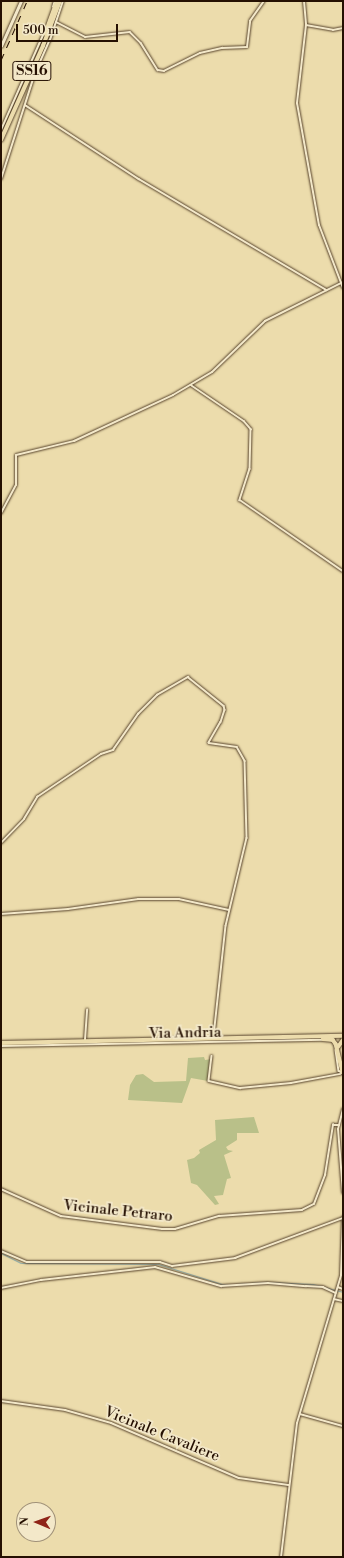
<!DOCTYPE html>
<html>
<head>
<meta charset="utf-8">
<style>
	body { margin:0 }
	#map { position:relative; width:344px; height:1558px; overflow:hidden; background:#ecdcac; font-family:"Libre Bodoni",serif }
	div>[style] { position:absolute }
	.green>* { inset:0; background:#b9c089 }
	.stream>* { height:1px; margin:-0.5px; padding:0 0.5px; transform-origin:0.5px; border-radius:0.5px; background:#9cb9b4 }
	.roads { filter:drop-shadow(0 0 1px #57432c) drop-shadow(0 0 1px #57432c) }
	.minor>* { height:1.5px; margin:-0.75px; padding:0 0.75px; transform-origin:0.75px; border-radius:0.75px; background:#f3e8c9 }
	.tertiary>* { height:2px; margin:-1px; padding:0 1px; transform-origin:1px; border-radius:1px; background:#f3e8c9 }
	.secondary>* { height:2.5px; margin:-1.25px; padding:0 1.25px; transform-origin:1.25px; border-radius:1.25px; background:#f3e8c9 }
	.trunk>* { height:3.5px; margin:-1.75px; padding:0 1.75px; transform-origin:1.75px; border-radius:1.75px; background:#ecdcac }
	.rail>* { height:1px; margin-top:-0.5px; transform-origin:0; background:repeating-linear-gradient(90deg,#251002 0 7px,transparent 0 14px) }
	span { translate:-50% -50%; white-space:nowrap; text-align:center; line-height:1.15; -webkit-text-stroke:3.5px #f3e8c9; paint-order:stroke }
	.shield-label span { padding:1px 3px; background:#f3e8c9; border:1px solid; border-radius:3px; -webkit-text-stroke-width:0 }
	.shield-label { font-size:14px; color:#251002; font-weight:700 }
	.street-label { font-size:15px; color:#251002 }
	.frame { position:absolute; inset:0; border:2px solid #251002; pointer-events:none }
	.north { position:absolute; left:16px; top:1502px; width:40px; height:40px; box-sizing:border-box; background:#f3e8c9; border:1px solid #a19279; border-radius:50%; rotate:272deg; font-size:11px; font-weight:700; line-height:16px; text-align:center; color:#251002 }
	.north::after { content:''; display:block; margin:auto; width:14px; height:18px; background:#8f2418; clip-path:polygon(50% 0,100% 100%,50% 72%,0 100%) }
	.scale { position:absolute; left:16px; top:24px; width:102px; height:18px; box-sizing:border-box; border:2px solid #251002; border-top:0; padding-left:5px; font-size:12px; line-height:14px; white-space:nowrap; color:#251002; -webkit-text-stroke:3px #f3e8c9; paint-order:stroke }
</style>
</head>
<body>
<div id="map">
	<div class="green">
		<i style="clip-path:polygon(204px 1057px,205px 1060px,212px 1059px,209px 1078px,208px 1081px,191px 1078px,182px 1103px,128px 1100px,130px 1085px,136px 1075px,143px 1074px,154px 1082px,186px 1081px,188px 1058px)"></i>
		<i style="clip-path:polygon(254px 1117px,259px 1133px,237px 1133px,237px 1140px,226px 1147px,228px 1150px,233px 1151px,224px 1155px,231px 1178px,227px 1179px,223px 1195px,214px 1196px,219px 1204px,215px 1205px,197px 1185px,191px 1183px,187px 1160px,194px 1158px,200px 1153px,199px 1150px,216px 1140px,215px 1120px)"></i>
	</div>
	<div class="stream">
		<i style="left:1px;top:1253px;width:22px;rotate:27deg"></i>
		<i style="left:21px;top:1263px;width:137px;rotate:0.4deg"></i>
		<i style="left:158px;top:1264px;width:67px;rotate:17.4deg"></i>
		<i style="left:222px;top:1284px;width:10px;rotate:6deg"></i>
		<i style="left:235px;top:1284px;width:32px;rotate:-4deg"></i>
		<i style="left:267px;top:1282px;width:46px;rotate:2.5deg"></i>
		<i style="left:313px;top:1284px;width:31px;rotate:15deg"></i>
	</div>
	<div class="roads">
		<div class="minor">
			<i style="left:53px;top:7px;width:6px;rotate:-72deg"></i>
			<i style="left:56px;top:22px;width:33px;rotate:27deg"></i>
			<i style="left:85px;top:37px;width:45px;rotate:-6.3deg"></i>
			<i style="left:130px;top:32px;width:16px;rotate:45deg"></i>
			<i style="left:141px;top:43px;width:32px;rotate:58deg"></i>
			<i style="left:158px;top:70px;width:6px;rotate:9deg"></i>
			<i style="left:164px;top:71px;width:40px;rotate:-26.6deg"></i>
			<i style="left:200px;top:53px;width:23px;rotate:-13deg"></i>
			<i style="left:222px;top:48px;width:25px;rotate:-2deg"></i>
			<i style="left:247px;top:47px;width:26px;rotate:-83deg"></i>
			<i style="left:250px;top:21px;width:24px;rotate:-55deg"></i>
			<i style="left:306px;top:25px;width:27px;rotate:10deg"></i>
			<i style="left:333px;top:30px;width:10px;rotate:-11deg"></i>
			<i style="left:25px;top:105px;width:136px;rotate:33deg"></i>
			<i style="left:139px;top:179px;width:218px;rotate:30.6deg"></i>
			<i style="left:1px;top:130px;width:106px;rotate:-66.1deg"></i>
			<i style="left:1px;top:179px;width:111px;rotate:-72.2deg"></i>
			<i style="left:35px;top:73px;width:36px;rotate:-66deg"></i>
			<i style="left:50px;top:40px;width:41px;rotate:-71.6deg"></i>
			<i style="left:191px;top:385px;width:64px;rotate:34.2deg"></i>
			<i style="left:244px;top:421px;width:11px;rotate:49deg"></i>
			<i style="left:251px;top:429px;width:40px;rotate:91.4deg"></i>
			<i style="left:250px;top:469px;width:33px;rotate:108deg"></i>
			<i style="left:240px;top:500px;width:125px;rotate:34.6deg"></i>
			<i style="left:1px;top:843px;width:33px;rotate:-46deg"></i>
			<i style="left:24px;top:819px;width:26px;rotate:-59deg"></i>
			<i style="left:37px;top:797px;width:77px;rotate:-33.9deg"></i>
			<i style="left:101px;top:754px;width:13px;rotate:-18deg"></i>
			<i style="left:113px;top:750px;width:44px;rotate:-55.2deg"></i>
			<i style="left:138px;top:714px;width:27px;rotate:-45deg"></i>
			<i style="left:157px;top:695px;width:36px;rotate:-30deg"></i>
			<i style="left:188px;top:677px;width:46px;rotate:38.9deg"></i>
			<i style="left:224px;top:706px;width:4px;rotate:76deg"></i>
			<i style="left:225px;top:710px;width:13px;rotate:108deg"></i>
			<i style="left:221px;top:722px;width:24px;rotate:120deg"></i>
			<i style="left:209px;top:743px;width:28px;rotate:8deg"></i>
			<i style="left:237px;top:747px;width:16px;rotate:60deg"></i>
			<i style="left:245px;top:761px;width:77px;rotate:88.5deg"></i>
			<i style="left:247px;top:838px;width:90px;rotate:103.4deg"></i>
			<i style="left:226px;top:926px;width:112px;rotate:96.2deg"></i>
			<i style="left:1px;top:914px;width:67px;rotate:-4.3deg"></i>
			<i style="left:68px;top:909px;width:71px;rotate:-8.1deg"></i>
			<i style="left:138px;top:899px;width:41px"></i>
			<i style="left:179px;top:899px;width:51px;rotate:12.4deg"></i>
			<i style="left:85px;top:1040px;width:30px;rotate:-86deg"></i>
			<i style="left:1px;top:1046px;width:322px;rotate:-1.1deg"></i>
			<i style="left:336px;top:1050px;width:21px;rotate:82deg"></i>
			<i style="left:339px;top:1071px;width:4px;rotate:27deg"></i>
			<i style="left:212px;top:1056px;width:25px;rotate:97deg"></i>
			<i style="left:209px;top:1081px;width:32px;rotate:13deg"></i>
			<i style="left:240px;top:1088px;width:51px;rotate:-5.6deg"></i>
			<i style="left:291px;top:1083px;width:50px;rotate:-10.4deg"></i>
			<i style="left:1px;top:1189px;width:66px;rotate:24.2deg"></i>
			<i style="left:61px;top:1216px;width:102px;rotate:7.3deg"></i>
			<i style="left:162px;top:1229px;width:13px"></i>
			<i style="left:175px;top:1229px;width:46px;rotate:-16.5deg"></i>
			<i style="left:219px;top:1216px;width:83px;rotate:-4.1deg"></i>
			<i style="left:302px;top:1210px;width:13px;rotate:-27deg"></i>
			<i style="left:314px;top:1204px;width:31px;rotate:-69deg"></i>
			<i style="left:325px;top:1175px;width:51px;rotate:-80.9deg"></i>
			<i style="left:333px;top:1125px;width:6px"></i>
			<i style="left:1px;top:1251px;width:28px;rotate:23deg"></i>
			<i style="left:27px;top:1262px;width:133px"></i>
			<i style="left:160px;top:1262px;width:13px;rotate:18deg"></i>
			<i style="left:172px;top:1266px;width:64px;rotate:-7.2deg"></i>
			<i style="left:235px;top:1258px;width:115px;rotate:-20.3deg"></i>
			<i style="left:338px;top:1287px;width:5px;rotate:22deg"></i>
			<i style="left:1px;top:1288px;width:41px;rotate:-11.3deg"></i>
			<i style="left:41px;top:1280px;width:115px;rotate:-6.5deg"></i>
			<i style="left:155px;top:1267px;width:69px;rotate:16.1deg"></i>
			<i style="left:221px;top:1286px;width:47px;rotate:-3.7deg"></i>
			<i style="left:268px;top:1283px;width:38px;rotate:5deg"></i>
			<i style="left:306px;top:1286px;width:17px;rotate:3deg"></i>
			<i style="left:323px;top:1287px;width:14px;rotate:25deg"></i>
			<i style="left:334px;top:1299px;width:9px;rotate:13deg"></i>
			<i style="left:300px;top:1414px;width:45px;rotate:15.6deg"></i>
		</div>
		<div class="tertiary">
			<i style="left:304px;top:1px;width:24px;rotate:85deg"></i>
			<i style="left:306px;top:25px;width:79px;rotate:96.6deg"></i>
			<i style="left:297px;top:103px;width:124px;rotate:79.8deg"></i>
			<i style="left:319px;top:225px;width:67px;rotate:69.1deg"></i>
			<i style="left:1px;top:513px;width:32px;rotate:-62deg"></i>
			<i style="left:16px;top:485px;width:30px;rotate:-90deg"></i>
			<i style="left:16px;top:455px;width:60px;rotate:-13.6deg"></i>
			<i style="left:74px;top:441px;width:109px;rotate:-24.9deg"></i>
			<i style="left:173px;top:395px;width:45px;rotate:-30.5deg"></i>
			<i style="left:212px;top:372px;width:74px;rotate:-43.9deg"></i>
			<i style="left:265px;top:321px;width:87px;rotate:-26.6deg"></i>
			<i style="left:343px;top:1109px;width:21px;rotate:104deg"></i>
			<i style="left:338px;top:1129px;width:64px;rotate:85.5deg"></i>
			<i style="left:1px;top:1401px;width:65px;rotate:8deg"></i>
			<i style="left:65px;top:1410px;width:48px;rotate:15.8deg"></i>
			<i style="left:111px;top:1423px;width:139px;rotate:23.3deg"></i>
			<i style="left:239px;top:1478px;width:50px;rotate:8deg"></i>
			<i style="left:281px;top:1557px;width:135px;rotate:-83.2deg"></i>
			<i style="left:297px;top:1423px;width:154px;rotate:-73.4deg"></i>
			<i style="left:341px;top:1275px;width:58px;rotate:-88deg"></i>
		</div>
		<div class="secondary">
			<i style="left:1px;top:46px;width:49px;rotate:-66deg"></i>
		</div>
		<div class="trunk">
			<i style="left:45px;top:34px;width:35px;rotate:-70deg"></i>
			<i style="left:1px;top:140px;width:103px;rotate:-65.9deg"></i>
			<i style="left:43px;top:46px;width:48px;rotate:-69.3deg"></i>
			<i style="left:323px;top:1039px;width:10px;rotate:6deg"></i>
			<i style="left:333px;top:1040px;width:5px;rotate:53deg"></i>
			<i style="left:336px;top:1044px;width:29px;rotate:76deg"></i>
			<i style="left:1px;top:1043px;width:342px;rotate:-1.2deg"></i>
			<i style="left:338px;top:1047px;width:9px;rotate:-54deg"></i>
		</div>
	</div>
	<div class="rail">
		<i style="left:1px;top:60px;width:64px;rotate:-66.2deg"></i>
	</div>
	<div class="shield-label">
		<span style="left:32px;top:71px">SS16</span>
	</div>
	<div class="street-label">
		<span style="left:185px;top:1033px;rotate:-1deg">Via Andria</span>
		<span style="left:118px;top:1211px;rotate:6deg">Vicinale Petraro</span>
		<span style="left:162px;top:1434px;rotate:22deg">Vicinale Cavaliere</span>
	</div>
	<div class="frame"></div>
	<div class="north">N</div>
	<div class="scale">500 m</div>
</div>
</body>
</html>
